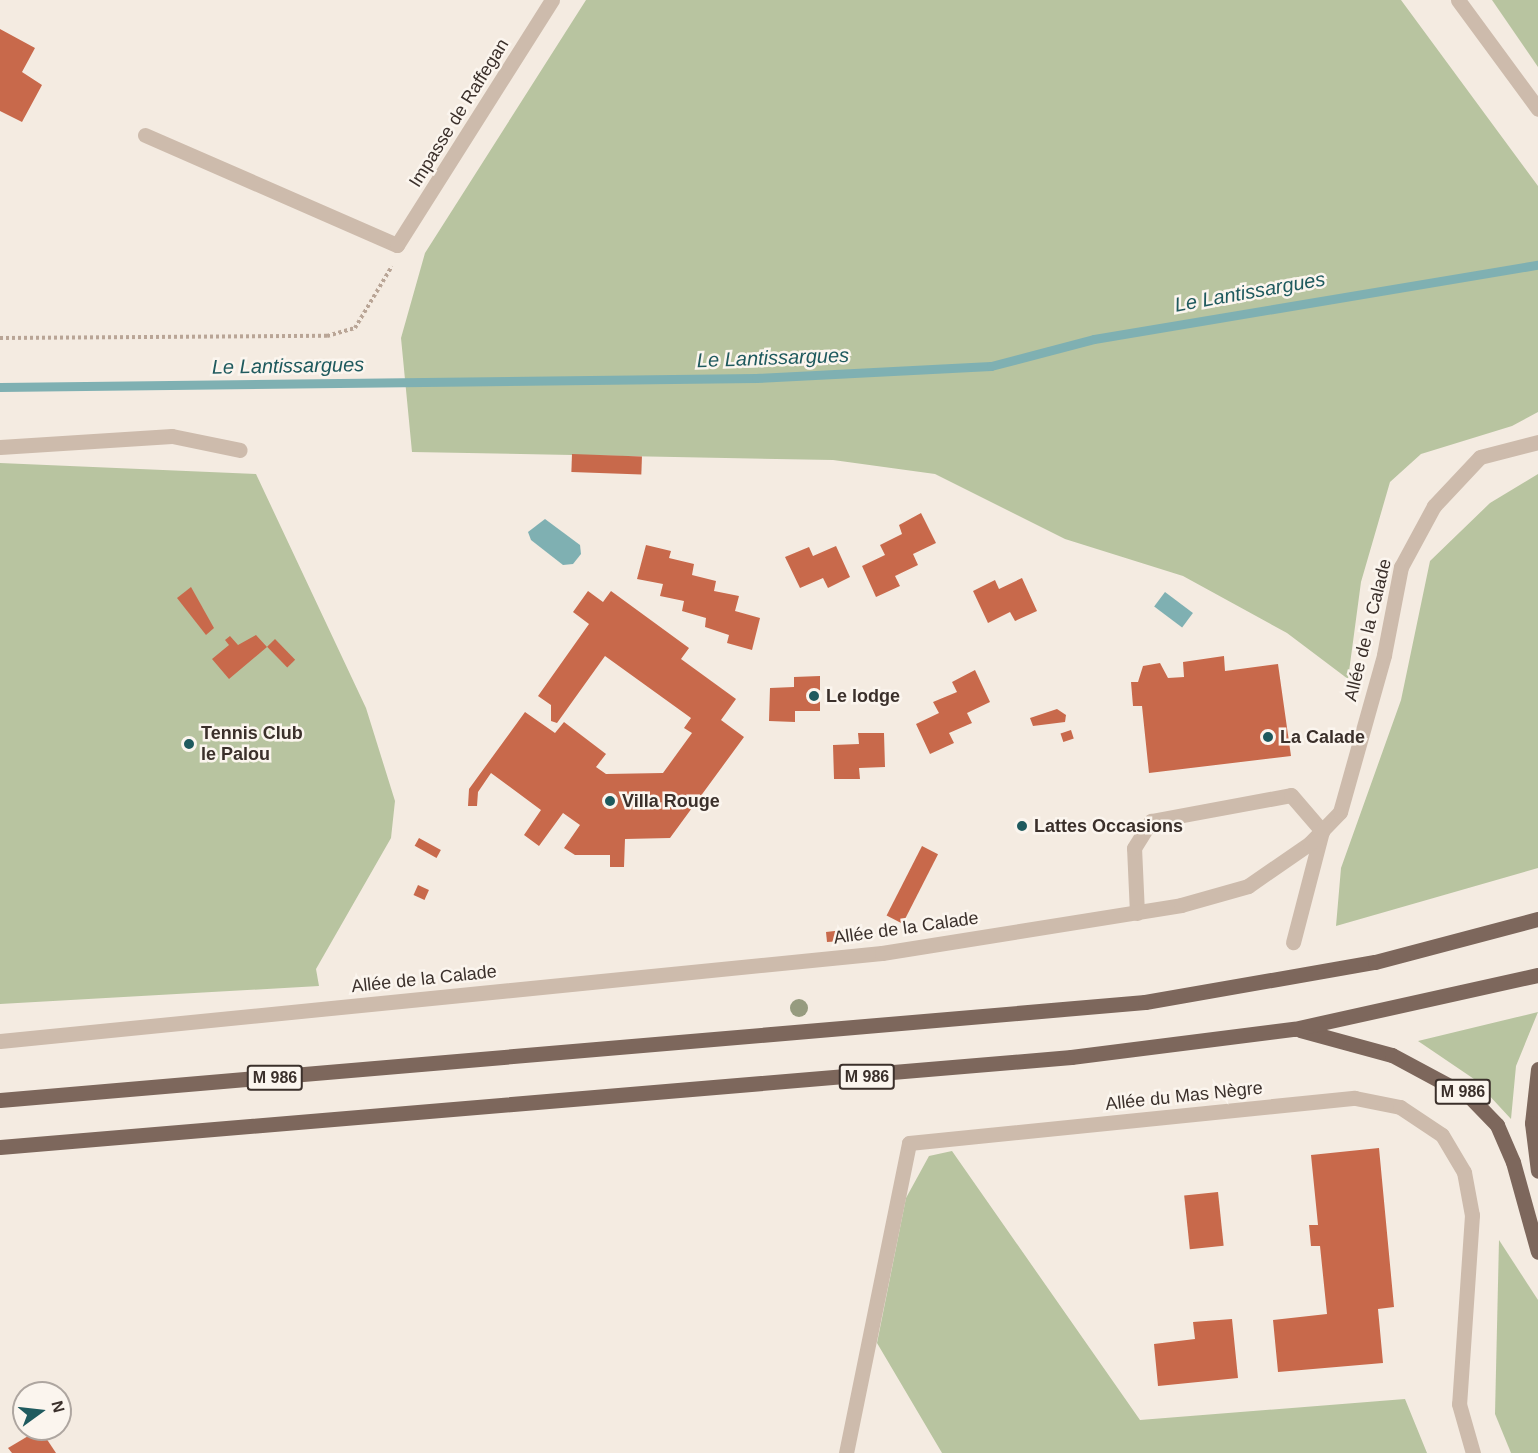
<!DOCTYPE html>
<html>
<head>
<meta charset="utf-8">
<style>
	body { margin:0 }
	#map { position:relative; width:1538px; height:1453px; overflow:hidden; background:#f4ebe1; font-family:Helvetica,sans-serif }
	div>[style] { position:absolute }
	.green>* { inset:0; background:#b8c4a0 }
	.water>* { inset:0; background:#7fb0b2; transform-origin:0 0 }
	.stream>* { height:9px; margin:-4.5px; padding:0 4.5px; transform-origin:4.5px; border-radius:4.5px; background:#7fb0b2 }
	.building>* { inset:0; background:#c8694b; transform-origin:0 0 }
	.path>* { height:4px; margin-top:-2px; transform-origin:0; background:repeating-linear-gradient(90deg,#b9a596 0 3px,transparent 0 6px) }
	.minor>* { height:15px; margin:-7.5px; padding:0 7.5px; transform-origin:7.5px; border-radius:7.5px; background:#cdbbac }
	.major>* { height:15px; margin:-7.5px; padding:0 7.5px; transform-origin:7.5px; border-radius:7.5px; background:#7d675c }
	.trees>* { width:18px; height:18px; margin:-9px; border-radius:50%; background:#969b7f }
	.dots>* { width:16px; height:16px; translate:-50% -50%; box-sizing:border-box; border:3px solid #fbf5ee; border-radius:50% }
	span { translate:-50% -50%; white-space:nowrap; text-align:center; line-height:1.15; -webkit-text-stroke:5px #fbf5ee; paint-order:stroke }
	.shield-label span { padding:2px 4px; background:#fbf5ee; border:2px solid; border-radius:4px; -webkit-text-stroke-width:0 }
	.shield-label { font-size:16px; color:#3b302b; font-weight:700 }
	.street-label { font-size:18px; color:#3b302b }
	.poi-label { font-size:18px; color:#3b302b; font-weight:700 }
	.left { translate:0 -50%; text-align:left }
	.water-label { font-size:20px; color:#1f5a5e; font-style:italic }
	.north { position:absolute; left:12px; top:1381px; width:60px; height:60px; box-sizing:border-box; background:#fbf5ee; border:2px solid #aea6a0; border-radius:50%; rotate:75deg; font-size:16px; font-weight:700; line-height:24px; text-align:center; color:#3b302b }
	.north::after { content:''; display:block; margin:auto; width:21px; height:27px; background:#1f5a5e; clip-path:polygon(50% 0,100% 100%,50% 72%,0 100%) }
</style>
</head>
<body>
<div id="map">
	<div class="green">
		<i style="clip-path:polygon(586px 0,1401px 0,1538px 186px,1538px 412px,1512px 426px,1421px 454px,1390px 482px,1361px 582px,1348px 679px,1287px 633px,1183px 576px,1065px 539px,935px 474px,833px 460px,412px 452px,401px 338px,425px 253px)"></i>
		<i style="clip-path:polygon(1492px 0,1538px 0,1538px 67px)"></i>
		<i style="clip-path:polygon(0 463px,256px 474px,366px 708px,395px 801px,391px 838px,316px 969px,319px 986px,0 1004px)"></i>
		<i style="clip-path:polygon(1538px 474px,1538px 868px,1336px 926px,1341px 868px,1401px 700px,1430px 561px,1490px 503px)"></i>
		<i style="clip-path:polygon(1538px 1012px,1516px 1066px,1511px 1119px,1474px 1079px,1418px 1041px)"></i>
		<i style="clip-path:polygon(952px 1151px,1140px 1420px,1405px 1399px,1427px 1453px,942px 1453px,877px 1343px,906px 1198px,929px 1156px)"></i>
		<i style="clip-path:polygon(1499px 1240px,1538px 1300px,1538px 1453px,1511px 1453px,1495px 1414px)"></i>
	</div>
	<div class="water">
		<i style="clip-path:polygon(545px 519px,580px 545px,581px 554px,573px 564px,563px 565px,531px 540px,528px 532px)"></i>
		<i style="left:1165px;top:592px;width:35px;height:18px;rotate:37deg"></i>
	</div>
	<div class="stream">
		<i style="left:0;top:387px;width:756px;rotate:-0.68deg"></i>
		<i style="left:756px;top:378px;width:235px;rotate:-2.9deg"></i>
		<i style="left:991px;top:366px;width:106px;rotate:-14.7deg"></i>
		<i style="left:1094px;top:339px;width:450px;rotate:-9.5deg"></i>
	</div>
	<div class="building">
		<i style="clip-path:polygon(0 29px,35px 48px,22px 72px,42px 85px,22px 122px,0 111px)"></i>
		<i style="left:572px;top:454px;width:70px;height:18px;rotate:2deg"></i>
		<i style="clip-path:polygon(921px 513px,936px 543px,913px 554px,918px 565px,895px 576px,900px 586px,876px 597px,862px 566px,885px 555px,880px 545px,902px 534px,899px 525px)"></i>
		<i style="clip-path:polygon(646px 545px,671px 551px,669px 558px,694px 564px,692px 575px,716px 581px,714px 591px,739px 596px,735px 611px,760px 618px,752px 650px,727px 643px,729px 635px,705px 627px,706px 618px,682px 611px,684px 601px,660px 596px,663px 584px,637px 579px)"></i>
		<i style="clip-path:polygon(836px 546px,850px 577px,828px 588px,823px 578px,800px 588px,785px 557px,809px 547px,813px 556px)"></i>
		<i style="clip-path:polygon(1022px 578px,1037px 611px,1015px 621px,1010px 612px,988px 623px,973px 591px,995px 580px,999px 589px)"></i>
		<i style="clip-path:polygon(191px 587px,214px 628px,206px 635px,177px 598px)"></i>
		<i style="clip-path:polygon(588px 591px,603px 602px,611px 591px,689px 648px,681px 659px,736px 699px,721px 720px,744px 737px,670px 838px,625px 839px,624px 867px,610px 867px,610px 855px,575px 855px,564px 848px,580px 825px,563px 813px,539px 846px,524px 835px,541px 810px,491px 773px,478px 792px,477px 806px,468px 806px,469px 789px,525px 712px,555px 733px,564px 722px,606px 754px,596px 767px,606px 774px,663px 773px,692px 733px,684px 728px,691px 718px,605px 656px,557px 723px,551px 721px,551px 705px,538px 696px,589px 624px,573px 612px)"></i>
		<i style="clip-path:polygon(256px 635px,267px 647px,229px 679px,212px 659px,229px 645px,225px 640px,230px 636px,238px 645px)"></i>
		<i style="left:275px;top:639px;width:29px;height:11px;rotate:46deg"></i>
		<i style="clip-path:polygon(1224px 656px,1225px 671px,1278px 664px,1291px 756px,1149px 773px,1142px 706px,1133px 706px,1131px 682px,1138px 682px,1143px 666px,1160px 663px,1168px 678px,1184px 677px,1183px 662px)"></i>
		<i style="clip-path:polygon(975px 670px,990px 702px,967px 713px,972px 723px,949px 733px,954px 743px,930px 754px,916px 724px,939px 713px,933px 702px,957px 692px,952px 682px)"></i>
		<i style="clip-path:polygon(820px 676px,820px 711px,795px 711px,795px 722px,769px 721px,770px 688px,794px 687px,794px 677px)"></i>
		<i style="clip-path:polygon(1057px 709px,1066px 715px,1065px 722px,1033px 726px,1030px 718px)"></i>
		<i style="left:1071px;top:730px;width:9px;height:11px;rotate:72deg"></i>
		<i style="clip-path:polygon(858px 733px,884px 733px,885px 767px,859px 768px,860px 779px,834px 779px,833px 745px,859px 744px)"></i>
		<i style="left:419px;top:838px;width:25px;height:9px;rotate:29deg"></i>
		<i style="left:922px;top:846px;width:18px;height:78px;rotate:27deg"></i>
		<i style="left:418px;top:885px;width:12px;height:11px;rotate:24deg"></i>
		<i style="clip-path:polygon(843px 930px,843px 941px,827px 942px,826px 932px)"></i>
		<i style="clip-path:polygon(1379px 1148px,1394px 1307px,1378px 1309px,1383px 1363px,1278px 1372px,1273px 1320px,1327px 1314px,1320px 1246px,1311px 1246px,1309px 1225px,1318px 1225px,1311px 1155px)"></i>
		<i style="left:1218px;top:1192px;width:54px;height:34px;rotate:84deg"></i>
		<i style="clip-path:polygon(1232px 1319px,1238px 1378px,1158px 1386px,1154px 1344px,1195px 1339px,1193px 1322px)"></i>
		<i style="clip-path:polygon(40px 1429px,56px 1453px,12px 1453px,8px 1448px)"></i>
	</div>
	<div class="path">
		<i style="left:0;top:338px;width:327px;rotate:-0.4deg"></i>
		<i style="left:327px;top:336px;width:29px;rotate:-16deg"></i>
		<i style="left:355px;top:328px;width:72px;rotate:-59.2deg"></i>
	</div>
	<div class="minor">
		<i style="left:1458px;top:0;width:135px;rotate:53.7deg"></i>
		<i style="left:145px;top:135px;width:275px;rotate:23.6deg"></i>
		<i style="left:397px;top:245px;width:290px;rotate:-57.7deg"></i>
		<i style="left:0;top:447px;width:172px;rotate:-3.7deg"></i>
		<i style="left:172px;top:436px;width:69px;rotate:11.6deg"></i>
		<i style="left:1137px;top:913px;width:65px;rotate:-92.6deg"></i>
		<i style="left:1134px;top:848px;width:32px;rotate:-58deg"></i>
		<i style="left:1151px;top:821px;width:142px;rotate:-10.5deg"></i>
		<i style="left:1291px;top:795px;width:48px;rotate:49.3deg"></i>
		<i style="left:1322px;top:831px;width:115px;rotate:104.6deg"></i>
		<i style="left:0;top:1041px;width:886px;rotate:-5.7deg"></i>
		<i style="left:882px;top:953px;width:303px;rotate:-9.1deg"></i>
		<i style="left:1181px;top:905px;width:70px;rotate:-15.8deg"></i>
		<i style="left:1248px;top:886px;width:75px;rotate:-34.7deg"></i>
		<i style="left:1310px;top:843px;width:43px;rotate:-45.9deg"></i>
		<i style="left:1340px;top:812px;width:163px;rotate:-74.3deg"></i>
		<i style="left:1384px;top:655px;width:90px;rotate:-79.1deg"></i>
		<i style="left:1401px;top:567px;width:69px;rotate:-61.6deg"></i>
		<i style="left:1434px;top:506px;width:67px;rotate:-46.8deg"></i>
		<i style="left:1480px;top:457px;width:60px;rotate:-14.5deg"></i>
		<i style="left:846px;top:1453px;width:316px;rotate:-78.5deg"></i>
		<i style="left:909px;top:1143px;width:448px;rotate:-5.8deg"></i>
		<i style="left:1355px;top:1098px;width:46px;rotate:11.3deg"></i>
		<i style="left:1400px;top:1107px;width:50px;rotate:33.7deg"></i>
		<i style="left:1442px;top:1135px;width:43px;rotate:59.3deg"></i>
		<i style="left:1464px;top:1172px;width:44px;rotate:79.5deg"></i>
		<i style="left:1472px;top:1215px;width:189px;rotate:93.9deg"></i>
		<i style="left:1459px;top:1404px;width:51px;rotate:74.1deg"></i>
	</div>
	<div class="major">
		<i style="left:1300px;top:1030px;width:95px;rotate:15.2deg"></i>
		<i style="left:1392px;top:1055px;width:89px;rotate:28.3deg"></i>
		<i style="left:1470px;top:1097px;width:39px;rotate:46deg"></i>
		<i style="left:1497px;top:1125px;width:40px;rotate:66.6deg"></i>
		<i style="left:1513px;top:1162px;width:93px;rotate:74.5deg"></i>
		<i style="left:1538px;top:1069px;width:54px;rotate:96.3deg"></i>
		<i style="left:1532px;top:1123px;width:48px;rotate:82.9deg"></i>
		<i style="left:0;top:1100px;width:1149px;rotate:-4.89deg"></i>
		<i style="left:1145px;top:1002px;width:233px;rotate:-9.9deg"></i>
		<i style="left:1375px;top:962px;width:169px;rotate:-14.8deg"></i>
		<i style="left:0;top:1147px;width:1075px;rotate:-4.8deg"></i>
		<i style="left:1071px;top:1057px;width:225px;rotate:-7.2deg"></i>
		<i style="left:1294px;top:1029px;width:250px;rotate:-12.5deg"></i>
	</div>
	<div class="trees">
		<i style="left:799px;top:1008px"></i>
	</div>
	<div class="dots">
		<i style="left:814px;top:696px;background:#1f5a5e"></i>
		<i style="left:1268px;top:737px;background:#1f5a5e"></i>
		<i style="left:189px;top:744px;background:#1f5a5e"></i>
		<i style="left:610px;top:801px;background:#1f5a5e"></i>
		<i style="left:1022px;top:826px;background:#1f5a5e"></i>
	</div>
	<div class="shield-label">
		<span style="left:867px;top:1077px">M 986</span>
		<span style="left:275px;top:1078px">M 986</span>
		<span style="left:1463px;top:1092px">M 986</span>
	</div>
	<div class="street-label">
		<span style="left:459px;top:113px;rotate:-58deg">Impasse de Raffegan</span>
		<span style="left:1368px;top:630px;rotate:-76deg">Allée de la Calade</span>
		<span style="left:906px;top:928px;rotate:-8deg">Allée de la Calade</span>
		<span style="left:424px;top:979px;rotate:-6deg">Allée de la Calade</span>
		<span style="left:1184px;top:1096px;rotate:-6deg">Allée du Mas Nègre</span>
	</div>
	<div class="poi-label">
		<span class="left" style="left:826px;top:696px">Le lodge</span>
		<span class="left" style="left:201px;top:744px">Tennis Club<br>le Palou</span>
		<span class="left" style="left:1280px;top:737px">La Calade</span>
		<span class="left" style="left:622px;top:801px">Villa Rouge</span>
		<span class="left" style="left:1034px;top:826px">Lattes Occasions</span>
	</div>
	<div class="water-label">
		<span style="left:1250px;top:292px;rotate:-10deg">Le Lantissargues</span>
		<span style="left:773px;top:358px;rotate:-2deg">Le Lantissargues</span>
		<span style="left:288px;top:366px;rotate:-1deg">Le Lantissargues</span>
	</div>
	<div class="north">N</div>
</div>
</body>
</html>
